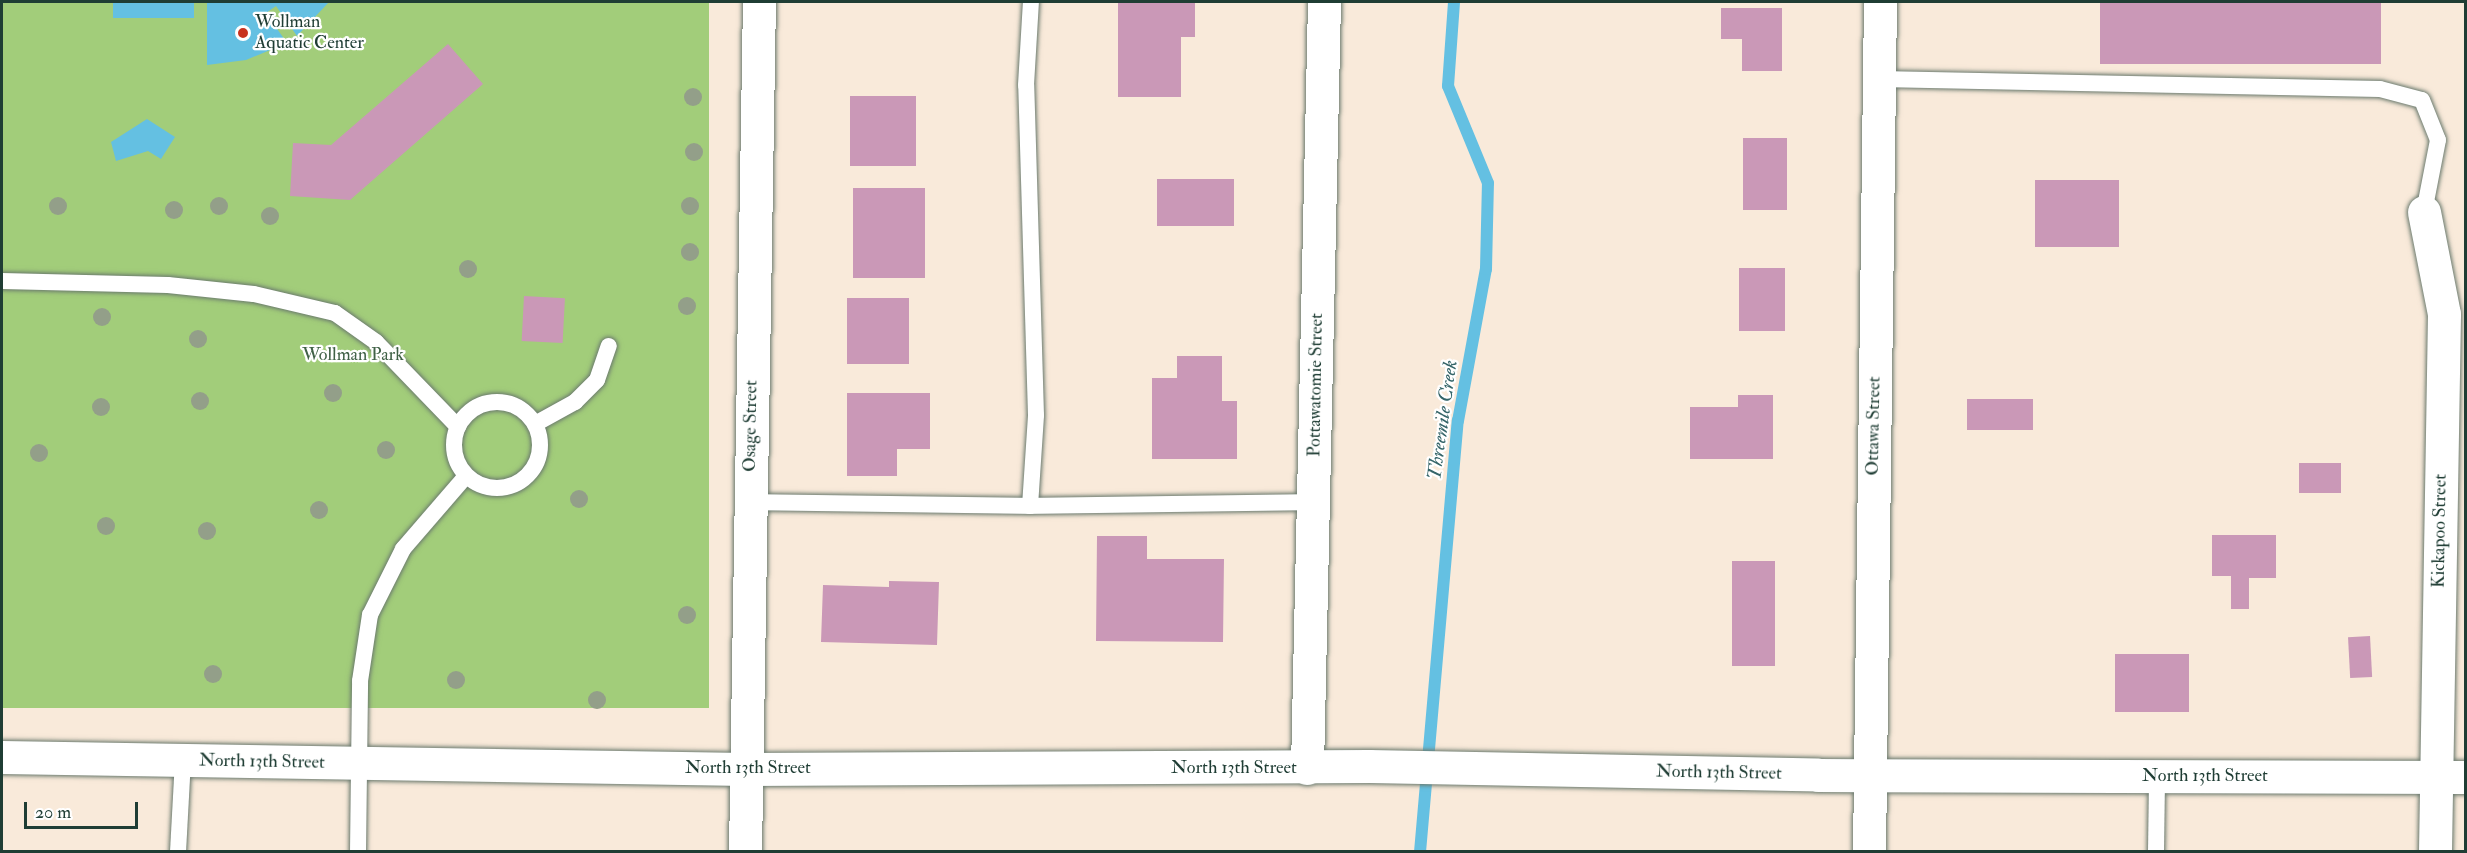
<!DOCTYPE html>
<html>
<head>
<meta charset="utf-8">
<style>
	body { margin:0 }
	#map { position:relative; width:2467px; height:853px; overflow:hidden; background:#f9eada; font-family:"IM FELL Double Pica",serif }
	div>[style] { position:absolute }
	.green>* { inset:0; background:#a2cd7a; transform-origin:0 0 }
	.water>* { inset:0; background:#64c0e2; transform-origin:0 0 }
	.stream>* { height:12px; margin:-6px; padding:0 6px; transform-origin:6px; border-radius:6px; background:#64c0e2 }
	.building>* { inset:0; background:#ca98b7; transform-origin:0 0 }
	.roads { filter:drop-shadow(0 0 2px #6b7a6e) drop-shadow(0 0 2px #6b7a6e) }
	.lane>* { height:16px; margin:-8px; padding:0 8px; transform-origin:8px; border-radius:8px; background:#fff }
	.lane>.ring { margin:-8px; padding:0; box-sizing:content-box; background:none; border:16px solid #fff; border-radius:50% }
	.street>* { height:33px; margin:-16.5px; padding:0 16.5px; transform-origin:16.5px; border-radius:16.5px; background:#fff }
	.trees>* { width:18px; height:18px; margin:-9px; border-radius:50%; background:#939f89 }
	.dots>* { width:16px; height:16px; translate:-50% -50%; box-sizing:border-box; border:3px solid #fff; border-radius:50% }
	span { translate:-50% -50%; white-space:nowrap; text-align:center; line-height:1.15; -webkit-text-stroke:4.5px #fff; paint-order:stroke }
	.poi-label { font-size:18px; color:#1f3d34 }
	.left { translate:0 -50%; text-align:left }
	.park-label { font-size:18px; color:#406146 }
	.street-label { font-size:18px; color:#1f3d34 }
	.water-label { font-size:20px; color:#346468; font-style:italic }
	.frame { position:absolute; inset:0; border:3px solid #1f3d34; pointer-events:none }
	.scale { position:absolute; left:24px; top:802px; width:114px; height:27px; box-sizing:border-box; border:3px solid #1f3d34; border-top:0; padding-left:8px; font-size:18px; line-height:21px; white-space:nowrap; color:#1f3d34; -webkit-text-stroke:4px #fff; paint-order:stroke }
</style>
</head>
<body>
<div id="map">
	<div class="green">
		<i style="left:2px;top:2px;width:707px;height:706px"></i>
	</div>
	<div class="water">
		<i style="left:113px;top:2px;width:81px;height:16px"></i>
		<i style="clip-path:polygon(207px 2px,329px 2px,297px 36px,276px 6px,266px 13px,287px 43px,246px 60px,207px 65px)"></i>
		<i style="clip-path:polygon(147px 119px,175px 137px,161px 159px,148px 151px,116px 161px,111px 142px)"></i>
	</div>
	<div class="stream">
		<i style="left:1420px;top:852px;width:433px;rotate:-85deg"></i>
		<i style="left:1458px;top:421px;width:155px;rotate:-79.6deg"></i>
		<i style="left:1486px;top:269px;width:86px;rotate:-88.7deg"></i>
		<i style="left:1488px;top:183px;width:105px;rotate:-112.4deg"></i>
		<i style="left:1448px;top:86px;width:84px;rotate:-85.9deg"></i>
	</div>
	<div class="building">
		<i style="left:2100px;top:2px;width:281px;height:62px"></i>
		<i style="clip-path:polygon(1118px 3px,1195px 3px,1195px 37px,1181px 37px,1181px 97px,1118px 97px)"></i>
		<i style="clip-path:polygon(1721px 8px,1782px 8px,1782px 71px,1742px 71px,1742px 39px,1721px 39px)"></i>
		<i style="clip-path:polygon(448px 44px,483px 84px,350px 200px,290px 196px,293px 143px,331px 145px)"></i>
		<i style="left:850px;top:96px;width:66px;height:70px"></i>
		<i style="left:1743px;top:138px;width:44px;height:72px"></i>
		<i style="left:1157px;top:179px;width:77px;height:47px"></i>
		<i style="left:2035px;top:180px;width:84px;height:67px"></i>
		<i style="left:853px;top:188px;width:72px;height:90px"></i>
		<i style="left:1739px;top:268px;width:46px;height:63px"></i>
		<i style="left:524px;top:296px;width:41px;height:45px;rotate:3deg"></i>
		<i style="left:847px;top:298px;width:62px;height:66px"></i>
		<i style="clip-path:polygon(1177px 356px,1222px 356px,1222px 401px,1237px 401px,1237px 459px,1152px 459px,1152px 378px,1177px 378px)"></i>
		<i style="clip-path:polygon(847px 393px,930px 393px,930px 449px,897px 449px,897px 476px,847px 476px)"></i>
		<i style="clip-path:polygon(1738px 395px,1773px 395px,1773px 459px,1690px 459px,1690px 407px,1738px 407px)"></i>
		<i style="left:1967px;top:399px;width:66px;height:31px"></i>
		<i style="left:2299px;top:463px;width:42px;height:30px"></i>
		<i style="clip-path:polygon(2212px 535px,2276px 535px,2276px 578px,2249px 578px,2249px 609px,2231px 609px,2231px 576px,2212px 576px)"></i>
		<i style="clip-path:polygon(1097px 536px,1147px 536px,1147px 559px,1224px 559px,1223px 642px,1096px 641px)"></i>
		<i style="left:1732px;top:561px;width:43px;height:105px"></i>
		<i style="clip-path:polygon(889px 581px,939px 582px,937px 645px,821px 642px,823px 585px,889px 587px)"></i>
		<i style="left:2370px;top:636px;width:41px;height:22px;rotate:87deg"></i>
		<i style="left:2115px;top:654px;width:74px;height:58px"></i>
	</div>
	<div class="roads">
		<div class="lane">
			<i style="left:1879px;top:79px;width:501px;rotate:1.14deg"></i>
			<i style="left:2380px;top:89px;width:43px;rotate:14.7deg"></i>
			<i style="left:2422px;top:100px;width:43px;rotate:68.2deg"></i>
			<i style="left:2438px;top:140px;width:73px;rotate:101deg"></i>
			<i style="left:2px;top:281px;width:166px;rotate:1.4deg"></i>
			<i style="left:168px;top:285px;width:86px;rotate:6deg"></i>
			<i style="left:254px;top:294px;width:83px;rotate:13.2deg"></i>
			<i style="left:335px;top:313px;width:50px;rotate:35.3deg"></i>
			<i style="left:376px;top:342px;width:118px;rotate:46deg"></i>
			<i class="ring" style="left:454px;top:402px;width:70px;height:70px"></i>
			<i style="left:535px;top:424px;width:46px;rotate:-28.8deg"></i>
			<i style="left:575px;top:402px;width:31px;rotate:-45deg"></i>
			<i style="left:597px;top:380px;width:36px;rotate:-71deg"></i>
			<i style="left:750px;top:502px;width:280px;rotate:0.8deg"></i>
			<i style="left:1030px;top:506px;width:91px;rotate:-86.2deg"></i>
			<i style="left:1036px;top:415px;width:330px;rotate:-91.7deg"></i>
			<i style="left:1026px;top:85px;width:83px;rotate:-86.6deg"></i>
			<i style="left:1030px;top:506px;width:283px;rotate:-0.8deg"></i>
			<i style="left:178px;top:852px;width:91px;rotate:-86.9deg"></i>
			<i style="left:358px;top:852px;width:171px;rotate:-89.3deg"></i>
			<i style="left:360px;top:681px;width:67px;rotate:-81.4deg"></i>
			<i style="left:370px;top:615px;width:74px;rotate:-63.4deg"></i>
			<i style="left:403px;top:549px;width:96px;rotate:-49.2deg"></i>
			<i style="left:2156px;top:852px;width:76px;rotate:-89.2deg"></i>
		</div>
		<div class="street">
			<i style="left:2424px;top:212px;width:104px;rotate:78.9deg"></i>
			<i style="left:2444px;top:314px;width:538px;rotate:90.96deg"></i>
			<i style="left:2px;top:757px;width:743px;rotate:0.93deg"></i>
			<i style="left:745px;top:769px;width:624px;rotate:-0.28deg"></i>
			<i style="left:1369px;top:766px;width:449px;rotate:1.1deg"></i>
			<i style="left:1818px;top:775px;width:648px;rotate:0.18deg"></i>
			<i style="left:1307px;top:768px;width:766px;rotate:-88.73deg"></i>
			<i style="left:745px;top:852px;width:850px;rotate:-89.06deg"></i>
			<i style="left:1869px;top:852px;width:850px;rotate:-89.26deg"></i>
		</div>
	</div>
	<div class="trees">
		<i style="left:693px;top:97px"></i>
		<i style="left:694px;top:152px"></i>
		<i style="left:58px;top:206px"></i>
		<i style="left:219px;top:206px"></i>
		<i style="left:690px;top:206px"></i>
		<i style="left:174px;top:210px"></i>
		<i style="left:270px;top:216px"></i>
		<i style="left:690px;top:252px"></i>
		<i style="left:468px;top:269px"></i>
		<i style="left:687px;top:306px"></i>
		<i style="left:102px;top:317px"></i>
		<i style="left:198px;top:339px"></i>
		<i style="left:333px;top:393px"></i>
		<i style="left:200px;top:401px"></i>
		<i style="left:101px;top:407px"></i>
		<i style="left:386px;top:450px"></i>
		<i style="left:39px;top:453px"></i>
		<i style="left:579px;top:499px"></i>
		<i style="left:319px;top:510px"></i>
		<i style="left:106px;top:526px"></i>
		<i style="left:207px;top:531px"></i>
		<i style="left:687px;top:615px"></i>
		<i style="left:213px;top:674px"></i>
		<i style="left:456px;top:680px"></i>
		<i style="left:597px;top:700px"></i>
	</div>
	<div class="dots">
		<i style="left:243px;top:33px;background:#c8321e"></i>
	</div>
	<div class="poi-label">
		<span class="left" style="left:255px;top:33px">Wollman<br>Aquatic Center</span>
	</div>
	<div class="park-label">
		<span style="left:353px;top:355px">Wollman Park</span>
	</div>
	<div class="street-label">
		<span style="left:1316px;top:385px;rotate:-89deg">Pottawatomie Street</span>
		<span style="left:751px;top:426px;rotate:-89deg">Osage Street</span>
		<span style="left:1874px;top:426px;rotate:-89deg">Ottawa Street</span>
		<span style="left:2440px;top:531px;rotate:-89deg">Kickapoo Street</span>
		<span style="left:262px;top:762px;rotate:1deg">North 13th Street</span>
		<span style="left:748px;top:768px">North 13th Street</span>
		<span style="left:1234px;top:768px">North 13th Street</span>
		<span style="left:1719px;top:773px;rotate:1deg">North 13th Street</span>
		<span style="left:2205px;top:776px">North 13th Street</span>
	</div>
	<div class="water-label">
		<span style="left:1442px;top:420px;rotate:-82deg">Threemile Creek</span>
	</div>
	<div class="frame"></div>
	<div class="scale">20 m</div>
</div>
</body>
</html>
